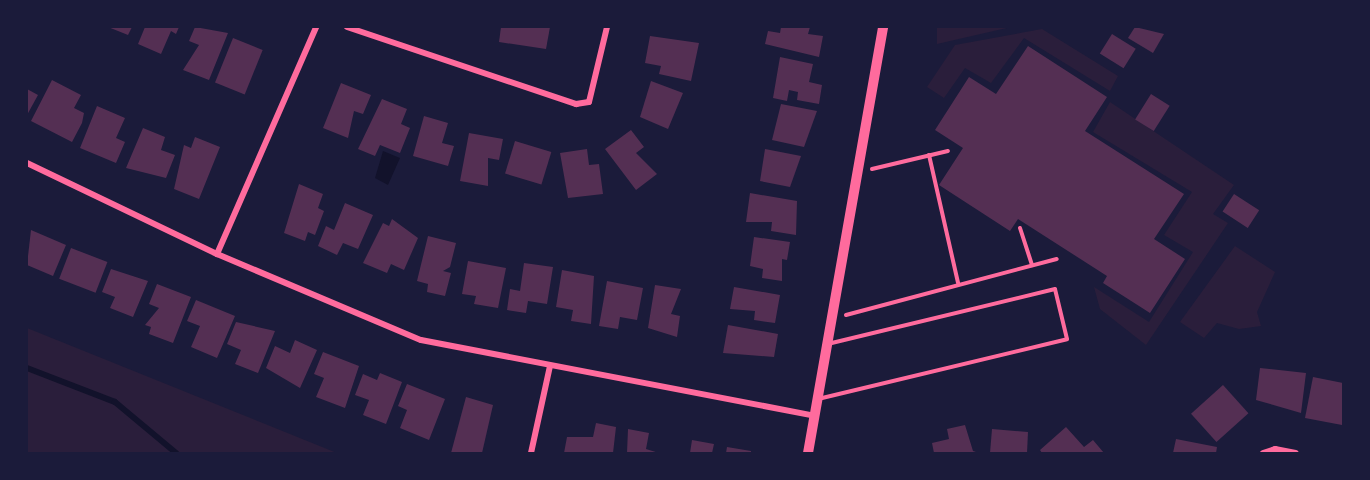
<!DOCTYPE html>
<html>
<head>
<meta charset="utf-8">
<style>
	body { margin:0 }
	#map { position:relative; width:1370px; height:480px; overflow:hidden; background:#1b1b3a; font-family:Helvetica,sans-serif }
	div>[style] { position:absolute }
	.green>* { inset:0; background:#2a1e3b }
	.water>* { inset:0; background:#12122b }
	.stream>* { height:6px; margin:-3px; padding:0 3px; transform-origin:3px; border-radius:3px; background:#12122b }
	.building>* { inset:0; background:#542f53; transform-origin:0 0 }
	.path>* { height:4px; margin:-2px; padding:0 2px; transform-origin:2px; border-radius:2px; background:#ff6b9d }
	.service>* { height:4px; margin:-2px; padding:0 2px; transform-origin:2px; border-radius:2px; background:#ff6b9d }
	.minor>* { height:6px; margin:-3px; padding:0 3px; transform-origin:3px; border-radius:3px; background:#ff6b9d }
	.tertiary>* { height:10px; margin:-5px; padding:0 5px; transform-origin:5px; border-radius:5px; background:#ff6b9d }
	span { translate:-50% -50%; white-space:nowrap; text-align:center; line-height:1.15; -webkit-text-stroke:6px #1b1b3a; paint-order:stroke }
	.frame { position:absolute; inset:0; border:28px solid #1b1b3a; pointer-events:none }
</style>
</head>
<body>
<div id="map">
	<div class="green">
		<i style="clip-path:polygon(937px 27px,1011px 27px,937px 44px)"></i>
		<i style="clip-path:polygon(1042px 29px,1118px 76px,1110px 91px,1024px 38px,991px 83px,965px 68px,944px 98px,927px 87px,955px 45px)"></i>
		<i style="clip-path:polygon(1110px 102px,1234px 185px,1213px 214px,1228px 223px,1146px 345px,1100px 309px,1094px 287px,1149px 322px,1193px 252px,1164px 235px,1192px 192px,1093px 132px)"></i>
		<i style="clip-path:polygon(1235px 246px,1275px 272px,1257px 312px,1261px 326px,1239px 329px,1217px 323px,1204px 338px,1180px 322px)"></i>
		<i style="clip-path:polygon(27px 328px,337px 453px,27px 453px)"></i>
	</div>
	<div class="water">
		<i style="clip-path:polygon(383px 151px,400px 158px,388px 185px,375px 178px)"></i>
	</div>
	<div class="stream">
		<i style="left:27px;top:368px;width:94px;rotate:21.1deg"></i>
		<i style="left:115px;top:402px;width:80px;rotate:39.9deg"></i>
	</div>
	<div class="building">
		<i style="clip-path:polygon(108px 27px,132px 27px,128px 35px)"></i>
		<i style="clip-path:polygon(145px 27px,179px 27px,176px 34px,171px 31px,161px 54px,138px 44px)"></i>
		<i style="clip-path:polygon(195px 27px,228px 33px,209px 80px,183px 70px,199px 45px,189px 41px)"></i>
		<i style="clip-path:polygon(501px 27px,550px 27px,546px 49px,499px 42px)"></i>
		<i style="clip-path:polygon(781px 27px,810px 27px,808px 34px,823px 36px,819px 57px,765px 44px,768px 31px,780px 33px)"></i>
		<i style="clip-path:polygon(1135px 27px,1164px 34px,1153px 53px,1128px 38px)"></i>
		<i style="left:1112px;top:34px;width:28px;height:23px;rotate:32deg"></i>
		<i style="clip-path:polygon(650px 36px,699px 43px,691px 81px,659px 74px,661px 66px,645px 63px)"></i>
		<i style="left:233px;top:38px;width:32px;height:48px;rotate:22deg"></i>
		<i style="clip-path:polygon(1028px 46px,1107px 97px,1085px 131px,1184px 194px,1154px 239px,1185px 259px,1150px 313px,1103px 283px,1107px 276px,1018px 219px,1010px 231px,939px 185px,963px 148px,935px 130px,969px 77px,996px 94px)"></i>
		<i style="clip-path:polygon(780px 57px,813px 64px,809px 82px,822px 85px,819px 104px,797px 100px,798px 92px,789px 90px,787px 101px,773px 98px)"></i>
		<i style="clip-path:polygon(52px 80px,81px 95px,74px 108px,84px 113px,82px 123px,72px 142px,31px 121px)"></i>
		<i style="clip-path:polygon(651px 81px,683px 93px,668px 129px,640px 117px)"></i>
		<i style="clip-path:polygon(341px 83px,371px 95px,363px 114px,354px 111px,348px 138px,323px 128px)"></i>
		<i style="clip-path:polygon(27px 89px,38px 95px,27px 115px)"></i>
		<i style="left:1151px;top:94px;width:22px;height:30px;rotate:32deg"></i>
		<i style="clip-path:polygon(382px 99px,407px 109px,401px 124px,410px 128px,400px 153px,380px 145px,375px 156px,358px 149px)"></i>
		<i style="clip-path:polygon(781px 104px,817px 111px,804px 147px,772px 140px)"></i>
		<i style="clip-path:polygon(97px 106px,125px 118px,116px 138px,125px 142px,116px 163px,80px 148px)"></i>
		<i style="clip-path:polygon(424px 116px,448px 123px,442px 143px,454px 146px,448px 166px,413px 156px)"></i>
		<i style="clip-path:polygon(143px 128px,165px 137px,161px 150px,175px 155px,166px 178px,126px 168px)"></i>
		<i style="clip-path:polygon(631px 130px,644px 147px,636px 153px,657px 174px,636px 190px,605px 149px)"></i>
		<i style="clip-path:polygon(469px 133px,503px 139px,499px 160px,488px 158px,488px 186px,460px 181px)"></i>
		<i style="clip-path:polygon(195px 137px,220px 147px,199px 199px,174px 189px,184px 145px,191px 148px)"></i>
		<i style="left:515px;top:141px;width:38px;height:34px;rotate:17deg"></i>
		<i style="clip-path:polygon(587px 149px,589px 165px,599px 164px,603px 194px,568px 198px,560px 153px)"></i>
		<i style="clip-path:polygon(765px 149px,801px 156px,790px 187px,760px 181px)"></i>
		<i style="clip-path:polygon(299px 184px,323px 194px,318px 208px,324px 211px,315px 235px,308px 232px,305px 241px,284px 233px)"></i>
		<i style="clip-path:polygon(750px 193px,797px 201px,796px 235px,771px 231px,772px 222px,746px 222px)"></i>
		<i style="left:1234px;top:194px;width:30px;height:21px;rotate:33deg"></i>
		<i style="clip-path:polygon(345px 203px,373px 215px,358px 249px,343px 243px,337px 255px,318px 246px,326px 226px,334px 230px)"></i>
		<i style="clip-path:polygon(392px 219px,418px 238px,404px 270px,391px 264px,387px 273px,363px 263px,383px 223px,389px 226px)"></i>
		<i style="clip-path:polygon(31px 230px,66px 245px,53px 276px,27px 265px)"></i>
		<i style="clip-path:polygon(428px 236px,456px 243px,450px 267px,443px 271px,451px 273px,445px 296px,427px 292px,428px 284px,417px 281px)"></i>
		<i style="clip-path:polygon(754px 237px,790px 242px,787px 260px,782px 259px,782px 281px,762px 278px,763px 269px,750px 266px)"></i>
		<i style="left:71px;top:248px;width:39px;height:33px;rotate:21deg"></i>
		<i style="clip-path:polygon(468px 261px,506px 268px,498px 308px,474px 304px,476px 296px,462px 294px)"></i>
		<i style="clip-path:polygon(524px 263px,553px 267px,547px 304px,528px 301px,526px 313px,507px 310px,510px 289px,520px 291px)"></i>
		<i style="clip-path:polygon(111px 269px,148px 281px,133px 317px,110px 308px,115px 297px,102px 292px)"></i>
		<i style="clip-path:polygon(562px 270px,594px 276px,591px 324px,571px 321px,573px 310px,556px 307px)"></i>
		<i style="clip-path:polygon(607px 281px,643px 288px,637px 320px,620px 317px,618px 329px,599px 326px)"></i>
		<i style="clip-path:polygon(157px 284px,191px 297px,173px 343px,149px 334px,151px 327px,145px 325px,159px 308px,149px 304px)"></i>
		<i style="clip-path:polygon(655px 285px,681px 289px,671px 314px,680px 316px,677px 337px,648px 328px)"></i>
		<i style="clip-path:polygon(734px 287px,780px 295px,775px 323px,754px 320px,755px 311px,730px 309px)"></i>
		<i style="clip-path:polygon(196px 300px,235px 316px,217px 358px,191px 347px,200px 326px,187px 321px)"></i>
		<i style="clip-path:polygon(236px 322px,275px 331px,258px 373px,235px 364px,241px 350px,227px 344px)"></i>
		<i style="clip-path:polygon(728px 325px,778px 334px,774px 357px,723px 353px)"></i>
		<i style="clip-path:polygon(295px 340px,317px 350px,300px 388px,266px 368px,275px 346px,290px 353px)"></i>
		<i style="clip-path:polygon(323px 352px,359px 366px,345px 408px,316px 397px,324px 378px,314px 374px)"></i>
		<i style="clip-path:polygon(1260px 368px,1306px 373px,1301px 413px,1256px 400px)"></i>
		<i style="clip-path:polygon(380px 373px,402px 382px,386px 424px,363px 415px,369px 400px,355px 395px,363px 374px,377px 380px)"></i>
		<i style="clip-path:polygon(1313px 377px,1343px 383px,1342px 425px,1305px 418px)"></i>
		<i style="clip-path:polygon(407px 384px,445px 399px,429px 440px,400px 428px,407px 410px,398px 406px)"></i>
		<i style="left:1223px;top:385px;width:38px;height:43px;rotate:48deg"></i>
		<i style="clip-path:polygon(466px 397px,493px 405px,482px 453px,451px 453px)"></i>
		<i style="clip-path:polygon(596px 423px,616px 427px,613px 453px,564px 453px,567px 437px,593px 437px)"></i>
		<i style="clip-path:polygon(965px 425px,973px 451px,979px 453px,934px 453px,932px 443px,949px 439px,947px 429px)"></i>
		<i style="clip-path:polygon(1066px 427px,1084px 447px,1093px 440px,1104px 453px,1042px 453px,1040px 450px)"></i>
		<i style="clip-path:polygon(628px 429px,649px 433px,646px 449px,659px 453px,627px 453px)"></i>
		<i style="clip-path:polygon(992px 429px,1028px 432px,1027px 453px,990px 453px)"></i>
		<i style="clip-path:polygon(1176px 439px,1217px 447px,1216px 453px,1173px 453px)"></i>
		<i style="clip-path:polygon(692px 440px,714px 444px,712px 453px,690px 453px)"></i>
		<i style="clip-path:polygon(727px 447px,751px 451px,751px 453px,726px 453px)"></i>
	</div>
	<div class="path">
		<i style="left:929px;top:155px;width:131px;rotate:77.2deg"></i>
		<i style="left:872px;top:169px;width:78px;rotate:-13.3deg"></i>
		<i style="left:1020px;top:228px;width:39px;rotate:72deg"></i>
		<i style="left:846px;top:315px;width:218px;rotate:-14.9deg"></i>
	</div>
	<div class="service">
		<i style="left:818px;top:399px;width:256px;rotate:-13.5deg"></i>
		<i style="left:1067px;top:339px;width:51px;rotate:-103.5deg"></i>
		<i style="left:1055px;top:289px;width:234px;rotate:166.4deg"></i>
	</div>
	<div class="minor">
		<i style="left:347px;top:27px;width:242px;rotate:18.6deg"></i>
		<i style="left:576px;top:104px;width:13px;rotate:-9deg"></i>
		<i style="left:589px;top:102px;width:77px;rotate:-76.5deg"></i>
		<i style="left:27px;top:163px;width:211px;rotate:25.6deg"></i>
		<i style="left:217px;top:254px;width:221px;rotate:22.9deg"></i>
		<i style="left:421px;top:340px;width:400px;rotate:10.9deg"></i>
		<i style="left:217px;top:254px;width:248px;rotate:-66.4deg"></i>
		<i style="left:531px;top:453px;width:89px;rotate:-77.7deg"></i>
		<i style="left:1263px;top:453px;width:13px;rotate:-18deg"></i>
		<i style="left:1275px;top:449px;width:21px;rotate:11deg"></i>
	</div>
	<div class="tertiary">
		<i style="left:808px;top:453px;width:433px;rotate:-80deg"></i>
	</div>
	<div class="frame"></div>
</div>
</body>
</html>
